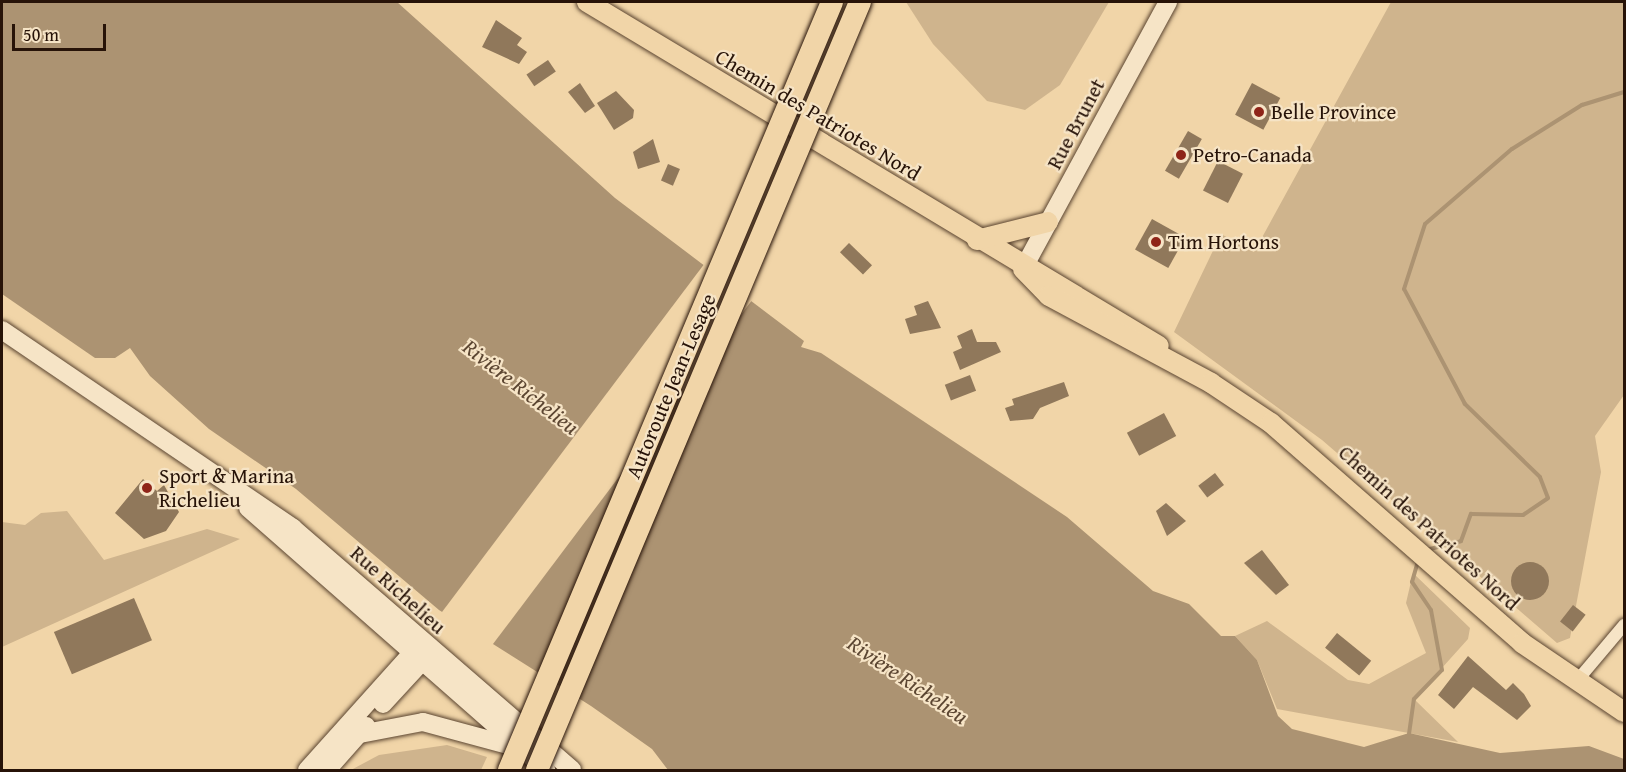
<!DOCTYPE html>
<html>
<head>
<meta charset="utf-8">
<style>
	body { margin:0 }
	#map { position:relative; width:1626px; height:772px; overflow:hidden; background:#f1d5a8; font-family:"Gentium Book Plus",serif }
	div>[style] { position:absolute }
	.green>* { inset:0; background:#cfb48d }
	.water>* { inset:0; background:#ac9372 }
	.pier>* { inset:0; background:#f1d5a8; transform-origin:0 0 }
	.stream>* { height:4px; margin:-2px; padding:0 2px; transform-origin:2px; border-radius:2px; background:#ac9372 }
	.building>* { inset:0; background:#90785b; transform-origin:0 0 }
	.round { border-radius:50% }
	.roads { filter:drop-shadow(0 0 2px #5a4430) drop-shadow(0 0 2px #5a4430) }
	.street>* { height:12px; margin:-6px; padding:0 6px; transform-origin:6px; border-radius:6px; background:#f6e4c6 }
	.secondary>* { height:18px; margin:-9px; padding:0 9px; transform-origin:9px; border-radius:9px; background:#f6e4c6 }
	.primary>* { height:20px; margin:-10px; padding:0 10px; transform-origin:10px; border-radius:10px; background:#f1d5a8 }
	.bridges { filter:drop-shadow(0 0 2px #271308) drop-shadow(0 0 2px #271308) }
	.highway-bridge>* { height:22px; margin:-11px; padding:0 11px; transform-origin:11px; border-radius:11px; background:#f1d5a8 }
	.dots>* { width:16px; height:16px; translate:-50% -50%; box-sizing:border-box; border:3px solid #f6e4c6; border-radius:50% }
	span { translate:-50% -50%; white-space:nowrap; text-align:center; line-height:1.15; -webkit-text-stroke:4.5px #f6e4c6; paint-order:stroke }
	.poi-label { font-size:21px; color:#271308 }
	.left { translate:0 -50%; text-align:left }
	.street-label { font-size:21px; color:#271308 }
	.water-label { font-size:22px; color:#5c4632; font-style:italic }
	.frame { position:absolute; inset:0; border:3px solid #271308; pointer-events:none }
	.scale { position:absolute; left:12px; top:24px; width:94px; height:27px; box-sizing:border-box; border:3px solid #271308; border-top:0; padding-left:8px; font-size:18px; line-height:21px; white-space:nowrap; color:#271308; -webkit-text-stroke:4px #f6e4c6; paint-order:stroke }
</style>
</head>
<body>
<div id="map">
	<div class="green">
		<i style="clip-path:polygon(906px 2px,1109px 2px,1060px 85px,1025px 110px,987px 101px,933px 44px)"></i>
		<i style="clip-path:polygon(1391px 2px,1624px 2px,1624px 395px,1595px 436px,1601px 472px,1570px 638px,1557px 643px,1322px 440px,1174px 332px,1221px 234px,1254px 252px)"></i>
		<i style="clip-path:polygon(67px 511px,104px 560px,207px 529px,240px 539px,2px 647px,2px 522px,25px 525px,41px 513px)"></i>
		<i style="clip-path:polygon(1413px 573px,1470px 628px,1468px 639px,1414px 699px,1458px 742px,1277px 709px,1257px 660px,1235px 636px,1267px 621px,1348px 680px,1369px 684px,1426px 653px,1406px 603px)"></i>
		<i style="clip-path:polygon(447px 745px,487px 757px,481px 770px,351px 770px,379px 755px)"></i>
	</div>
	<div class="water">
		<i style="clip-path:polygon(2px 2px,397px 2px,615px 198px,804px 341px,801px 347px,821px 353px,1067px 517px,1153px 591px,1189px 604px,1221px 636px,1235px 636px,1257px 660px,1278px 716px,1292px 729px,1364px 747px,1409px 733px,1500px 753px,1589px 746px,1624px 759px,1624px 770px,668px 770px,652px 749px,591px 706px,439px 610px,296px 489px,209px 429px,150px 376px,130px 348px,115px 358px,95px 358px,2px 294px)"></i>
	</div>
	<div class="pier">
		<i style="left:705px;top:263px;width:60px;height:447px;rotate:37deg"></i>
	</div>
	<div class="stream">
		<i style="left:1426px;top:550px;width:36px;rotate:-14deg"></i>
		<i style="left:1461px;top:541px;width:29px;rotate:-70deg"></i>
		<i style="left:1471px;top:514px;width:52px;rotate:1.1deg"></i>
		<i style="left:1523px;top:515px;width:30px;rotate:-34deg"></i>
		<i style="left:1548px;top:498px;width:22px;rotate:-111deg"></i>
		<i style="left:1540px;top:477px;width:105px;rotate:-135.8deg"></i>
		<i style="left:1465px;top:404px;width:130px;rotate:-117.9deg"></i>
		<i style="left:1404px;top:289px;width:68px;rotate:-72.1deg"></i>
		<i style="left:1425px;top:224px;width:115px;rotate:-40.8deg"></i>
		<i style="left:1512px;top:149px;width:83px;rotate:-32.2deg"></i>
		<i style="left:1582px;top:105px;width:44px;rotate:-17.2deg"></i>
		<i style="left:1409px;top:734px;width:35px;rotate:-82deg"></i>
		<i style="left:1414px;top:699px;width:40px;rotate:-46deg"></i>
		<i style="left:1442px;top:670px;width:61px;rotate:-100.4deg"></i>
		<i style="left:1431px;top:610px;width:34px;rotate:-124deg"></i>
		<i style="left:1412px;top:582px;width:22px;rotate:-74deg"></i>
	</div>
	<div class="building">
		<i style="clip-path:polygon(496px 20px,522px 38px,517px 45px,527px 52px,519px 64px,482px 47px)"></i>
		<i style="left:548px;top:60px;width:14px;height:26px;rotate:56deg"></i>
		<i style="clip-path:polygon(580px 83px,595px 106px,585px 113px,568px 92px)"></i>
		<i style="left:1252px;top:83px;width:32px;height:36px;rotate:28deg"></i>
		<i style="clip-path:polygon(616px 91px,634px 110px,633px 118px,614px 130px,597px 103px)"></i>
		<i style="left:1188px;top:131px;width:16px;height:46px;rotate:30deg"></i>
		<i style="clip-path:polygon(653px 139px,660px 162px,638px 169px,633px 152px)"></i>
		<i style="left:1218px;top:161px;width:28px;height:33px;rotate:27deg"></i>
		<i style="left:668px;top:164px;width:13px;height:18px;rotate:23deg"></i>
		<i style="left:1152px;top:219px;width:38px;height:35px;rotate:29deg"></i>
		<i style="left:849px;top:243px;width:32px;height:13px;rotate:44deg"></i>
		<i style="clip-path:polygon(928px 301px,941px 328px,910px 334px,905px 319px,917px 315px,914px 306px)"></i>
		<i style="clip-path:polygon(972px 329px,977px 342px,996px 342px,1001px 352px,960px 370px,953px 352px,962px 348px,957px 336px)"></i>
		<i style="left:970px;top:375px;width:17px;height:27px;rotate:69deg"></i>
		<i style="clip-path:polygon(1064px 382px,1069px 396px,1040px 408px,1033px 419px,1010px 421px,1005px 408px,1014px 405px,1012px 399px)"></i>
		<i style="left:1164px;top:413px;width:26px;height:42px;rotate:62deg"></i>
		<i style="left:1215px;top:473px;width:15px;height:21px;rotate:53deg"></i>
		<i style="clip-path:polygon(143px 479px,157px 491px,164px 485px,179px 512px,166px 531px,144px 539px,115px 513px)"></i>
		<i style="clip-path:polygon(1166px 503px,1186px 521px,1167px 536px,1156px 511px)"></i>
		<i style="clip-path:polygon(1262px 550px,1289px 585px,1276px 595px,1244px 563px)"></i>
		<i class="round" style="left:1511px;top:562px;width:38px;height:38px"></i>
		<i style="left:134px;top:598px;width:46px;height:87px;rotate:67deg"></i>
		<i style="left:1573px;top:605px;width:16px;height:21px;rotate:38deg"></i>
		<i style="left:1337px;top:633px;width:44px;height:19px;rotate:39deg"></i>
		<i style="clip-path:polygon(1468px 656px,1506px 690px,1513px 683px,1524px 694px,1531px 706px,1517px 720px,1473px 687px,1454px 709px,1438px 695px)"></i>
	</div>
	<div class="roads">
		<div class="street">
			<i style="left:1576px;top:682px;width:75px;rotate:-49.9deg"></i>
		</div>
		<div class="secondary">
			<i style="left:1023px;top:269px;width:304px;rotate:-61.5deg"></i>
			<i style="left:2px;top:330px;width:352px;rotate:34.2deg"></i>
			<i style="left:293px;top:528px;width:369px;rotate:40.9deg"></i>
			<i style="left:248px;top:508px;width:397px;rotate:41.3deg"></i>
			<i style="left:383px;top:704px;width:68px;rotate:-47.4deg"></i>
			<i style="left:360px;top:734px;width:64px;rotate:-10.8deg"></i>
			<i style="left:423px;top:722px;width:92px;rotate:15.1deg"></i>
			<i style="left:307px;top:770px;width:171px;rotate:-48.1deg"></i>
			<i style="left:327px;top:770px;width:59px;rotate:-48.4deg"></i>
		</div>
		<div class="primary">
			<i style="left:587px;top:2px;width:667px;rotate:31.02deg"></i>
			<i style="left:977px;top:240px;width:73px;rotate:-14.2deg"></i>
			<i style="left:1023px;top:269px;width:37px;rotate:46deg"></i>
			<i style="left:1049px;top:296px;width:184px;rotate:28.2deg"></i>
			<i style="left:1211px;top:383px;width:72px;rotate:33.7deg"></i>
			<i style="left:1271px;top:423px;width:334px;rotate:41.2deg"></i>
			<i style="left:1522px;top:643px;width:123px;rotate:34.1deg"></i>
		</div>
	</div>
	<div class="bridges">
		<div class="highway-bridge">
			<i style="left:509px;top:770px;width:833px;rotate:-67.19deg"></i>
			<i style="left:537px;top:770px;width:833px;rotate:-67.19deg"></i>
		</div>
	</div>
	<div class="dots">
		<i style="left:1259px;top:112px;background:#8f2418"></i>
		<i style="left:1181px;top:155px;background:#8f2418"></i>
		<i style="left:1156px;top:242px;background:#8f2418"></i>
		<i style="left:147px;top:488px;background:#8f2418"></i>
	</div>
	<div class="poi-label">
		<span class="left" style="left:1271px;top:112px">Belle Province</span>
		<span class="left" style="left:1193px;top:155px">Petro-Canada</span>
		<span class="left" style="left:1168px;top:242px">Tim Hortons</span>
		<span class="left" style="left:159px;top:488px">Sport &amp; Marina<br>Richelieu</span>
	</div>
	<div class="street-label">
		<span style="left:818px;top:115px;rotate:31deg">Chemin des Patriotes Nord</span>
		<span style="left:1076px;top:124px;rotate:-62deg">Rue Brunet</span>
		<span style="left:671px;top:386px;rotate:-67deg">Autoroute Jean-Lesage</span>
		<span style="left:1429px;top:528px;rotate:42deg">Chemin des Patriotes Nord</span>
		<span style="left:398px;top:590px;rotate:42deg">Rue Richelieu</span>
	</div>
	<div class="water-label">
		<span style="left:521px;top:387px;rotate:38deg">Rivière Richelieu</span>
		<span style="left:908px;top:680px;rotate:34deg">Rivière Richelieu</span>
	</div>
	<div class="frame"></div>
	<div class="scale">50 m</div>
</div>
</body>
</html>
